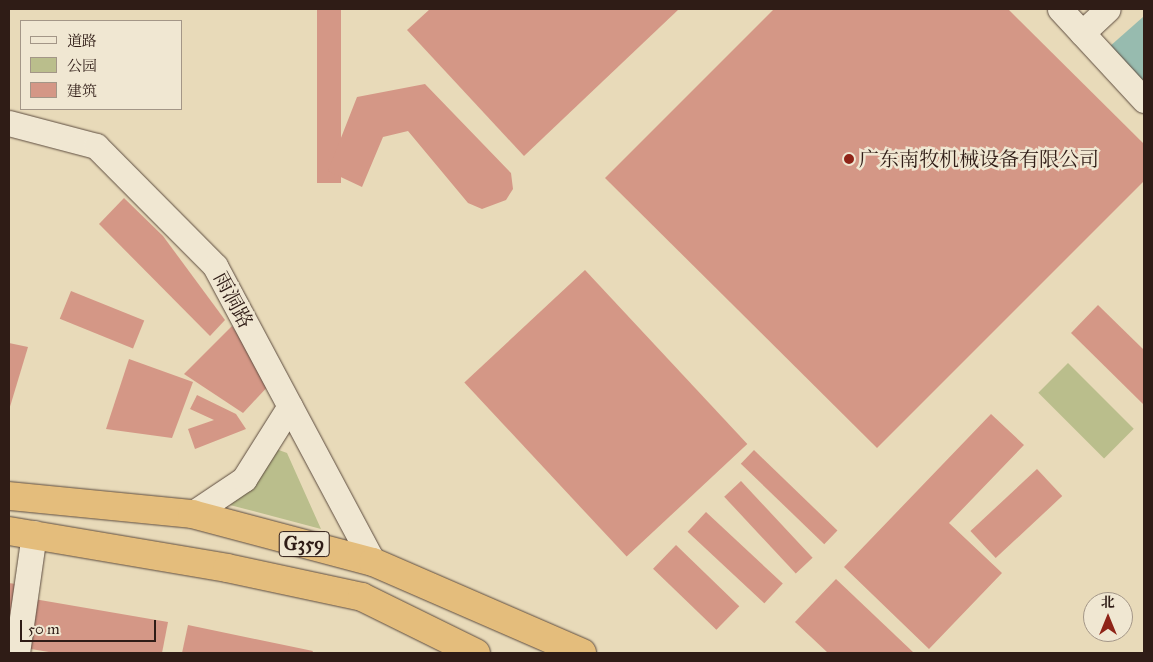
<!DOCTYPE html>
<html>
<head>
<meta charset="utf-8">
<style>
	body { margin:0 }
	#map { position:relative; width:1153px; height:662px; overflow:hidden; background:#e8dab9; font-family:"IM FELL Great Primer","Noto Serif SC",serif }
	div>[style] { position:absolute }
	.green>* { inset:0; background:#babe8c; transform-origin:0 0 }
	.water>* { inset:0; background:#97bbaf }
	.building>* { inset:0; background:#d49786; transform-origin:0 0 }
	.roads { filter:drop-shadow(0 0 1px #5d4c3f) drop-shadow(0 0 1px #5d4c3f) }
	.minor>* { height:25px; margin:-12.5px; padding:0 12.5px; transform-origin:12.5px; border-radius:12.5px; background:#f0e7d2 }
	.highway>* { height:28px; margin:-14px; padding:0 14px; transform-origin:14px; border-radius:14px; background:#e4bd7c }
	.dots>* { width:14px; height:14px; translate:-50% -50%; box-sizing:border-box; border:2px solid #f0e7d2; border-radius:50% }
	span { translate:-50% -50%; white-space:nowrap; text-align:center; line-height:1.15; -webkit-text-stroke:5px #f0e7d2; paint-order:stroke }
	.shield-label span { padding:1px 4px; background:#f0e7d2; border:1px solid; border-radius:4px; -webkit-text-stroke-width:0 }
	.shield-label { font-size:19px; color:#2f1c16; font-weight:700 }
	.poi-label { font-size:20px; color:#2f1c16 }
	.left { translate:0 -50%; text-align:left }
	.street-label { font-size:20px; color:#2f1c16 }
	.frame { position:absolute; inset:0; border:10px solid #2f1c16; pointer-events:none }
	.legend { position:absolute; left:20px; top:20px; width:162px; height:90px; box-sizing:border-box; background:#f0e7d2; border:1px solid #a39687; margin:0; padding:6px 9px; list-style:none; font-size:15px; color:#2f1c16 }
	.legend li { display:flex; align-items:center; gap:10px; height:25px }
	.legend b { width:25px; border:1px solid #a39687 }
	.north { position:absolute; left:1083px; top:592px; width:50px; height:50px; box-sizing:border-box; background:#f0e7d2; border:1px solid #a39687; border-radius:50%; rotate:0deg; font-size:14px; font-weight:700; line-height:20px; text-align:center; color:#2f1c16 }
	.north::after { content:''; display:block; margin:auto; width:18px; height:22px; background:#8f2418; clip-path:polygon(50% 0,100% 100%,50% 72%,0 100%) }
	.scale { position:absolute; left:20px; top:620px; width:136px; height:22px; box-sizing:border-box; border:2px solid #2f1c16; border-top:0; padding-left:6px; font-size:15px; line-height:18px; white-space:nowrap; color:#2f1c16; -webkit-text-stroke:4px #f0e7d2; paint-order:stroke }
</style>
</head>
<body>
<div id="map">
	<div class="green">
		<i style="left:1068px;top:363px;width:93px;height:42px;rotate:45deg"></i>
		<i style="clip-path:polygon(276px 449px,287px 453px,321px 529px,230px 505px,253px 487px)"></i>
	</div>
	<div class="water">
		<i style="clip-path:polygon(1143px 17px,1144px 18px,1144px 87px,1109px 47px)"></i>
	</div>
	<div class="building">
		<i style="left:317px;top:9px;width:24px;height:174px"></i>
		<i style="clip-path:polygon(430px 9px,679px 9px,524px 156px,407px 30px)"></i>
		<i style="clip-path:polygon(774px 9px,1008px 9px,1144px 144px,1144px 181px,877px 448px,605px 178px)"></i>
		<i style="clip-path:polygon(425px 84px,511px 173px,513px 189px,506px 200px,482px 209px,468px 203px,408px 131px,383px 137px,362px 187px,328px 171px,357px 97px)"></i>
		<i style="clip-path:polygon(124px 198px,163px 236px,225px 320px,210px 336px,99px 224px)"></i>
		<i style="left:585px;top:270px;width:238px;height:165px;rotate:47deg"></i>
		<i style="left:71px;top:291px;width:79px;height:30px;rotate:22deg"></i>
		<i style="clip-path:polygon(1098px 305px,1144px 350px,1144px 405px,1071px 333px)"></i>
		<i style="clip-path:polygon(232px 326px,271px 383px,243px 413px,184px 374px)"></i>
		<i style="clip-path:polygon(9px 343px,28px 347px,9px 410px)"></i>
		<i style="clip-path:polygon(129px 359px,193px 382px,172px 438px,106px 429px)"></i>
		<i style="clip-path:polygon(197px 395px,236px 414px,246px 429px,195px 449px,188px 429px,214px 420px,190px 409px)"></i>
		<i style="clip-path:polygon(991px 414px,1024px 445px,949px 523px,1002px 573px,929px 649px,844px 567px)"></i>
		<i style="left:754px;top:450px;width:116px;height:19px;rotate:44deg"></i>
		<i style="left:1037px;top:469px;width:37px;height:91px;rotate:47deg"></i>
		<i style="left:741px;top:481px;width:105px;height:23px;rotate:47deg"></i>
		<i style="left:706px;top:512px;width:105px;height:27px;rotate:43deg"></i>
		<i style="left:676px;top:545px;width:88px;height:33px;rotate:44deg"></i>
		<i style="clip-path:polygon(836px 579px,914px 653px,828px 653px,795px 622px)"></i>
		<i style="clip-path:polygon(9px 583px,22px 585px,9px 631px)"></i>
		<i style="clip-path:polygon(34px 599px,168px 622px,162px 653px,55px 653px,25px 648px)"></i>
		<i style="clip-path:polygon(188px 625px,313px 651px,312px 653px,182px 653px)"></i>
	</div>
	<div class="roads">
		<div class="minor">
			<i style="left:1060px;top:9px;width:124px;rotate:47.3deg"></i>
			<i style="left:1082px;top:33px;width:35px;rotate:-43deg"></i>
			<i style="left:9px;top:123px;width:90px;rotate:14.8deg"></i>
			<i style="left:96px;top:146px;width:169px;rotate:45.2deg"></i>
			<i style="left:215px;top:266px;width:336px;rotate:61.9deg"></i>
			<i style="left:192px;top:514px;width:63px;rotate:-33.9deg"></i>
			<i style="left:244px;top:479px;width:86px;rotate:-57.8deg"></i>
			<i style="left:17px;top:653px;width:121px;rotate:-81.9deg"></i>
		</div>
		<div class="highway">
			<i style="left:9px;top:496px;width:184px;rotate:5.6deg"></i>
			<i style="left:192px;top:514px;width:187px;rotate:14.9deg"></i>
			<i style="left:373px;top:562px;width:228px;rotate:23.5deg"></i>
			<i style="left:9px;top:531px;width:221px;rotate:9.6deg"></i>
			<i style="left:227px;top:568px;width:138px;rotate:12.1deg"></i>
			<i style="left:362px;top:597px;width:127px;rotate:26.2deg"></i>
		</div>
	</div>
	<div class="dots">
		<i style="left:849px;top:159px;background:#8f2418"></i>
	</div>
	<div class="shield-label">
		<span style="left:304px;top:544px">G359</span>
	</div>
	<div class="poi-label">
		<span class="left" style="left:859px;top:159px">广东南牧机械设备有限公司</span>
	</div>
	<div class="street-label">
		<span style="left:233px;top:300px;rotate:62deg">雨洞路</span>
	</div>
	<div class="frame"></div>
	<ul class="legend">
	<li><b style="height:6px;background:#f0e7d2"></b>道路</li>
	<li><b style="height:14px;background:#babe8c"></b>公园</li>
	<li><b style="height:14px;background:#d49786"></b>建筑</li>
	</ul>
	<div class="north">北</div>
	<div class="scale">50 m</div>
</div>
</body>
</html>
